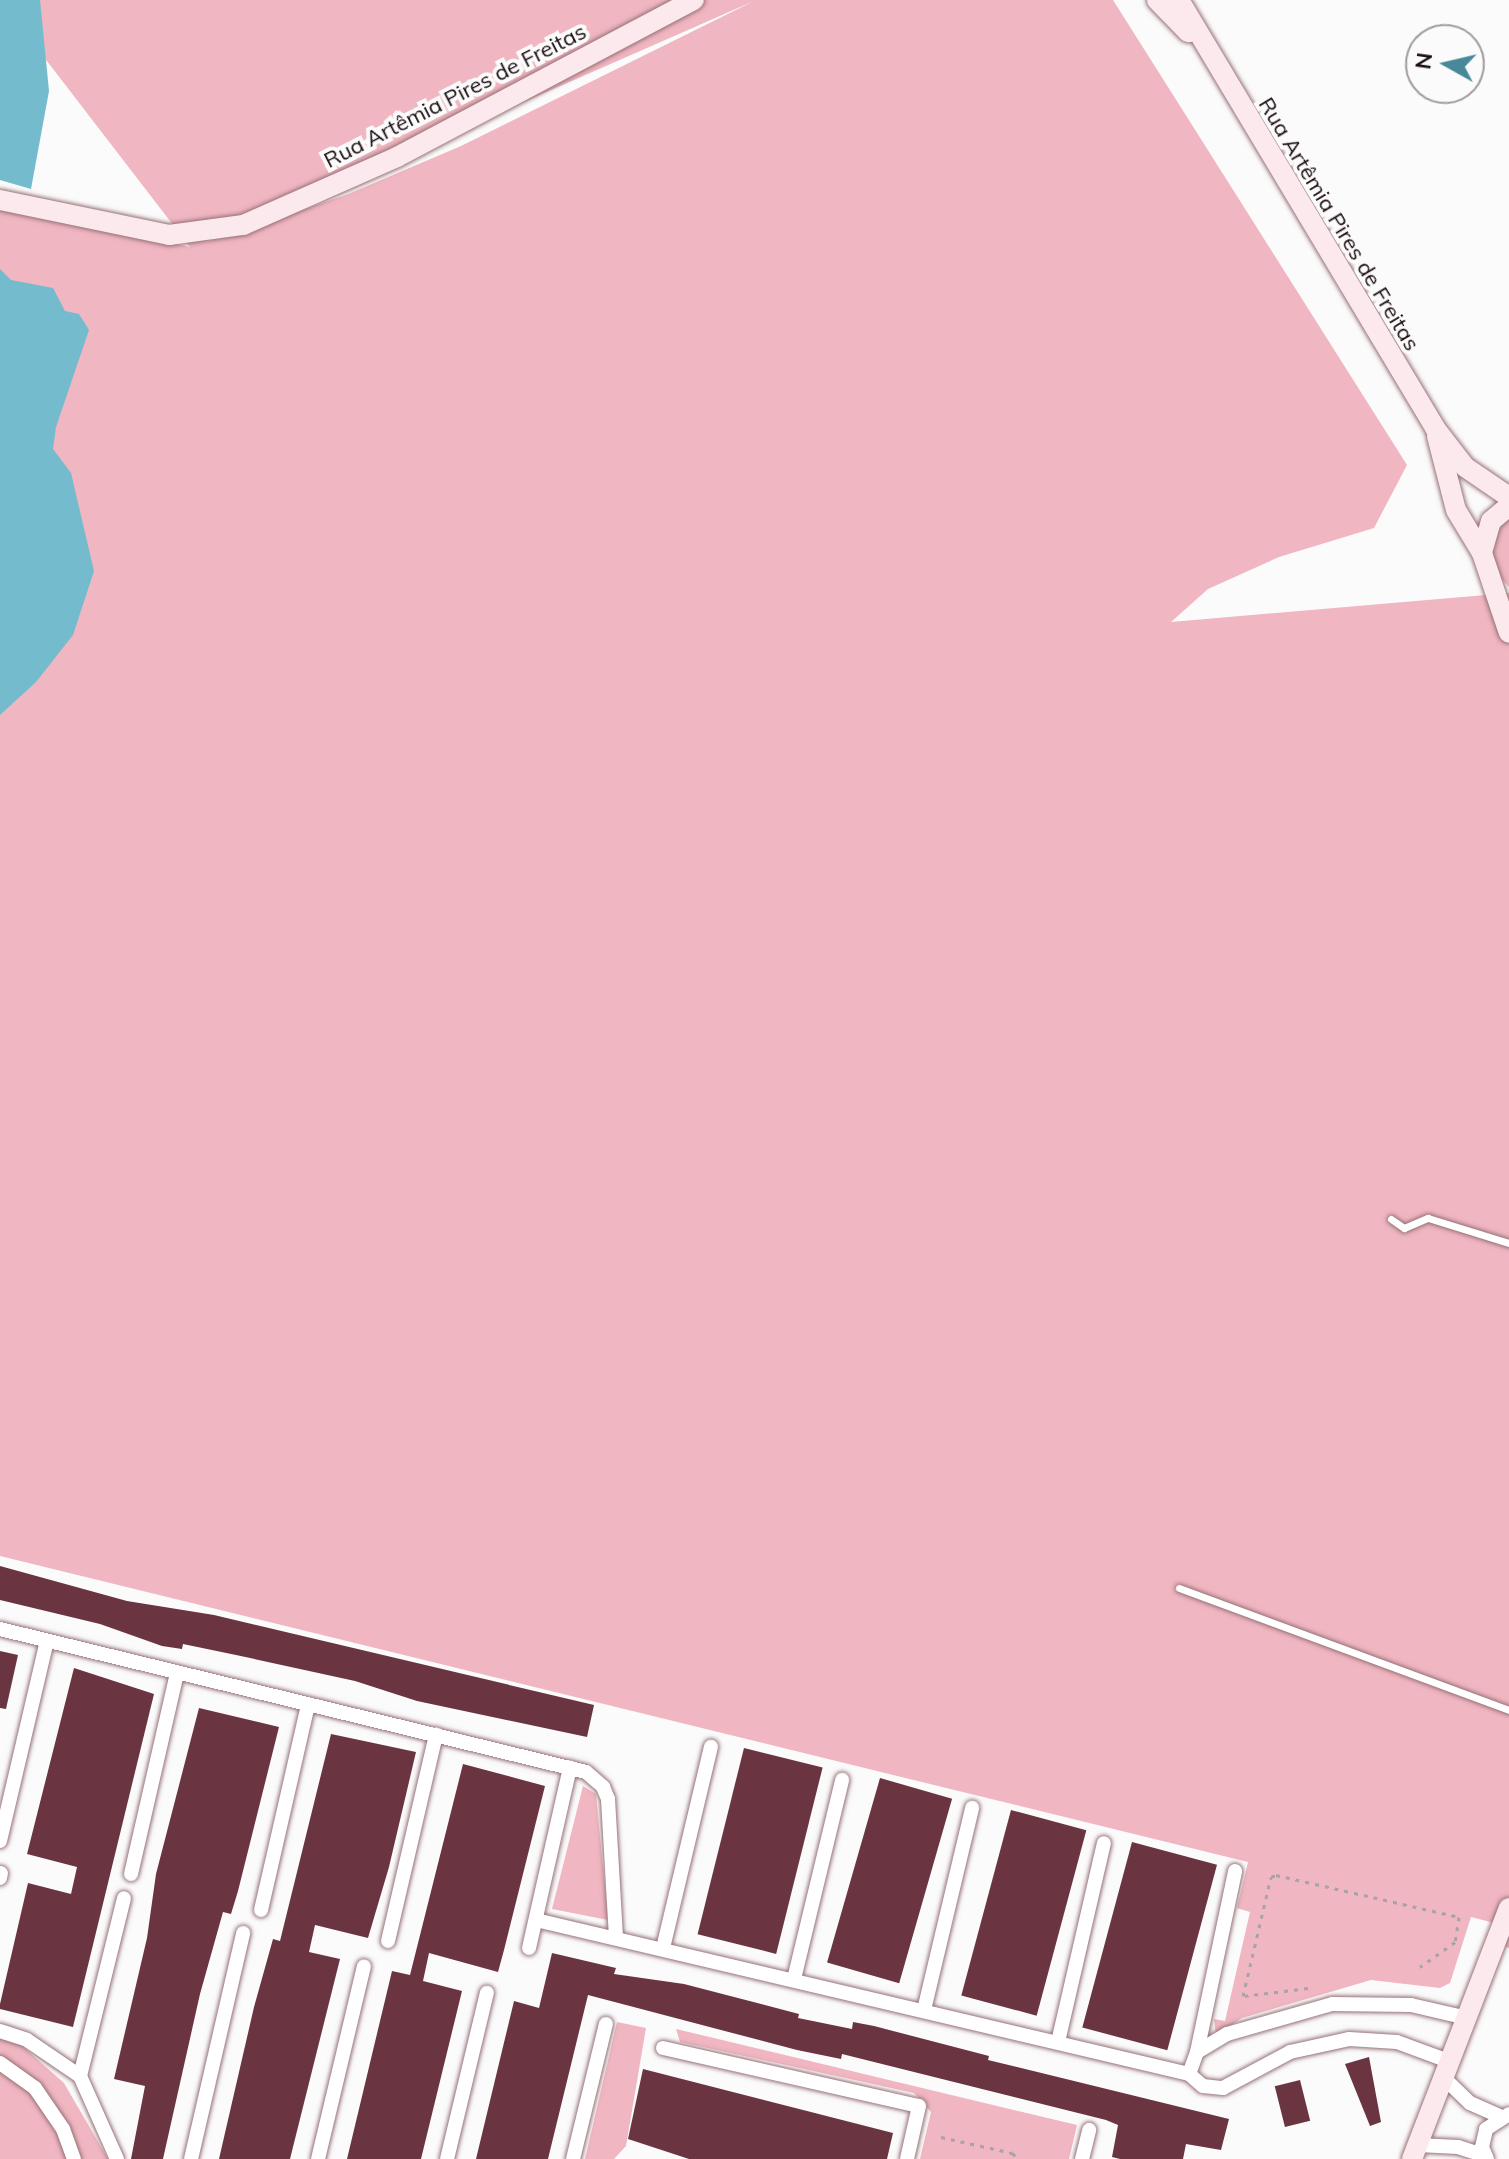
<!DOCTYPE html>
<html>
<head>
<meta charset="utf-8">
<style>
	body { margin:0 }
	#map { position:relative; width:1509px; height:2159px; overflow:hidden; background:#fbfbfb; font-family:Mulish,sans-serif }
	div>[style] { position:absolute }
	.green>* { inset:0; background:#f0b6c1 }
	.water>* { inset:0; background:#73bbcd }
	.building>* { inset:0; background:#6a3541; transform-origin:0 0 }
	.path>* { height:3px; margin-top:-1.5px; transform-origin:0; background:repeating-linear-gradient(90deg,#a8a3a4 0 4px,transparent 0 10px) }
	.roads { filter:drop-shadow(0 0 2px #967177) drop-shadow(0 0 2px #967177) }
	.lane>* { height:7px; margin:-3.5px; padding:0 3.5px; transform-origin:3.5px; border-radius:3.5px; background:#fff }
	.street>* { height:14px; margin:-7px; padding:0 7px; transform-origin:7px; border-radius:7px; background:#fff }
	.secondary>* { height:20px; margin:-10px; padding:0 10px; transform-origin:10px; border-radius:10px; background:#fbe9ed }
	span { translate:-50% -50%; white-space:nowrap; text-align:center; line-height:1.15; -webkit-text-stroke:8px #fbfbfb; paint-order:stroke }
	.street-label { font-size:22px; color:#1b0d10 }
	.north { position:absolute; left:1405px; top:24px; width:80px; height:80px; box-sizing:border-box; background:#fbfbfb; border:2px solid #a19c9d; border-radius:50%; rotate:278deg; font-size:22px; font-weight:700; line-height:32px; text-align:center; color:#1b0d10 }
	.north::after { content:''; display:block; margin:auto; width:28px; height:36px; background:#47899a; clip-path:polygon(50% 0,100% 100%,50% 72%,0 100%) }
</style>
</head>
<body>
<div id="map">
	<div class="green">
		<i style="clip-path:polygon(evenodd,0 0,1113px 0,1407px 465px,1374px 528px,1279px 557px,1208px 589px,1171px 622px,1509px 593px,1509px 1948px,1495px 1944px,1502px 1925px,1471px 1917px,1450px 1983px,1440px 1988px,1371px 1980px,1242px 2018px,1216px 2035px,1214px 2019px,1225px 2021px,1250px 1912px,1237px 1908px,1248px 1862px,0 1556px,0 207px,190px 247px,0 0,754px 1px,461px 146px,346px 195px,203px 243px,754px 1px)"></i>
		<i style="clip-path:polygon(1509px 517px,1509px 587px,1494px 571px,1491px 539px)"></i>
		<i style="clip-path:polygon(583px 1786px,596px 1794px,608px 1920px,552px 1909px)"></i>
		<i style="clip-path:polygon(617px 2022px,646px 2028px,626px 2146px,614px 2159px,585px 2159px)"></i>
		<i style="clip-path:polygon(676px 2029px,1077px 2125px,1069px 2159px,920px 2159px,931px 2112px,914px 2093px,680px 2042px)"></i>
		<i style="clip-path:polygon(0 2037px,21px 2045px,64px 2083px,108px 2159px,0 2159px)"></i>
	</div>
	<div class="water">
		<i style="clip-path:polygon(0 0,40px 0,49px 91px,31px 189px,0 180px)"></i>
		<i style="clip-path:polygon(0 269px,11px 280px,53px 288px,65px 311px,79px 314px,89px 330px,56px 427px,53px 449px,71px 473px,94px 571px,73px 635px,36px 682px,0 715px)"></i>
	</div>
	<div class="building">
		<i style="clip-path:polygon(0 1566px,127px 1601px,214px 1615px,594px 1705px,587px 1737px,417px 1701px,355px 1681px,236px 1655px,183px 1644px,182px 1649px,162px 1646px,100px 1624px,0 1600px)"></i>
		<i style="clip-path:polygon(0 1651px,18px 1655px,6px 1709px,0 1708px)"></i>
		<i style="clip-path:polygon(74px 1668px,154px 1694px,73px 2027px,0 2009px,0 2004px,28px 1883px,71px 1894px,77px 1867px,27px 1854px)"></i>
		<i style="clip-path:polygon(199px 1708px,279px 1727px,238px 1891px,231px 1914px,223px 1912px,200px 1994px,163px 2159px,131px 2159px,145px 2086px,114px 2079px,147px 1938px,156px 1874px)"></i>
		<i style="clip-path:polygon(331px 1734px,416px 1752px,389px 1867px,368px 1938px,315px 1925px,309px 1952px,340px 1959px,290px 2159px,219px 2159px,254px 2007px,273px 1939px,280px 1941px)"></i>
		<i style="left:744px;top:1748px;width:81px;height:192px;rotate:14deg"></i>
		<i style="clip-path:polygon(463px 1764px,545px 1786px,504px 1950px,498px 1972px,429px 1953px,423px 1981px,462px 1991px,421px 2159px,347px 2159px,392px 1971px,410px 1975px)"></i>
		<i style="left:880px;top:1778px;width:75px;height:192px;rotate:16deg"></i>
		<i style="left:1011px;top:1810px;width:78px;height:192px;rotate:15deg"></i>
		<i style="left:1132px;top:1842px;width:88px;height:192px;rotate:15deg"></i>
		<i style="clip-path:polygon(552px 1953px,616px 1968px,614px 1974px,684px 1984px,799px 2014px,798px 2018px,852px 2029px,853px 2022px,874px 2026px,989px 2056px,988px 2060px,1229px 2119px,1221px 2150px,1186px 2144px,1183px 2159px,1120px 2159px,1112px 2157px,1118px 2125px,1106px 2120px,842px 2054px,841px 2059px,797px 2050px,588px 1995px,548px 2159px,476px 2159px,514px 2001px,539px 2008px)"></i>
		<i style="clip-path:polygon(1369px 2057px,1381px 2122px,1370px 2126px,1345px 2064px)"></i>
		<i style="clip-path:polygon(643px 2069px,893px 2133px,887px 2159px,689px 2159px,628px 2139px)"></i>
		<i style="left:1300px;top:2080px;width:42px;height:26px;rotate:76deg"></i>
	</div>
	<div class="path">
		<i style="left:1308px;top:1988px;width:65px;rotate:173deg"></i>
		<i style="left:1243px;top:1996px;width:122px;rotate:-76.8deg"></i>
		<i style="left:1271px;top:1877px;width:5px;rotate:-22deg"></i>
		<i style="left:1276px;top:1875px;width:188px;rotate:12.9deg"></i>
		<i style="left:1459px;top:1917px;width:25px;rotate:99deg"></i>
		<i style="left:1455px;top:1942px;width:43px;rotate:144.5deg"></i>
		<i style="left:941px;top:2137px;width:73px;rotate:12.7deg"></i>
		<i style="left:1012px;top:2153px;width:9px;rotate:41deg"></i>
	</div>
	<div class="roads">
		<div class="lane">
			<i style="left:1391px;top:1219px;width:16px;rotate:35deg"></i>
			<i style="left:1404px;top:1228px;width:26px;rotate:-23deg"></i>
			<i style="left:1428px;top:1218px;width:85px;rotate:17.2deg"></i>
			<i style="left:1179px;top:1588px;width:352px;rotate:20.3deg"></i>
		</div>
		<div class="street">
			<i style="left:0;top:1629px;width:603px;rotate:13.71deg"></i>
			<i style="left:586px;top:1772px;width:23px;rotate:41deg"></i>
			<i style="left:603px;top:1787px;width:13px;rotate:67deg"></i>
			<i style="left:608px;top:1799px;width:138px;rotate:86.7deg"></i>
			<i style="left:0;top:1841px;width:205px;rotate:-76.8deg"></i>
			<i style="left:131px;top:1874px;width:206px;rotate:-77.1deg"></i>
			<i style="left:0;top:1878px;width:5px;rotate:-79deg"></i>
			<i style="left:261px;top:1910px;width:211px;rotate:-77.1deg"></i>
			<i style="left:536px;top:1920px;width:671px;rotate:13.27deg"></i>
			<i style="left:1189px;top:2074px;width:18px;rotate:41deg"></i>
			<i style="left:1203px;top:2086px;width:20px;rotate:6deg"></i>
			<i style="left:1223px;top:2088px;width:76px;rotate:-28.2deg"></i>
			<i style="left:1290px;top:2052px;width:60px;rotate:-12.4deg"></i>
			<i style="left:1349px;top:2039px;width:48px;rotate:3.6deg"></i>
			<i style="left:1397px;top:2042px;width:58px;rotate:20.3deg"></i>
			<i style="left:388px;top:1941px;width:212px;rotate:-76.9deg"></i>
			<i style="left:529px;top:1948px;width:185px;rotate:-77.2deg"></i>
			<i style="left:663px;top:1948px;width:207px;rotate:-76.6deg"></i>
			<i style="left:794px;top:1979px;width:205px;rotate:-76.4deg"></i>
			<i style="left:924px;top:2010px;width:208px;rotate:-76.6deg"></i>
			<i style="left:0;top:2031px;width:28px;rotate:18deg"></i>
			<i style="left:27px;top:2040px;width:64px;rotate:34.2deg"></i>
			<i style="left:80px;top:2076px;width:91px;rotate:66deg"></i>
			<i style="left:1058px;top:2042px;width:204px;rotate:-77deg"></i>
			<i style="left:663px;top:2048px;width:262px;rotate:12.8deg"></i>
			<i style="left:919px;top:2106px;width:54px;rotate:102.8deg"></i>
			<i style="left:1197px;top:2052px;width:185px;rotate:-78.1deg"></i>
			<i style="left:0;top:2063px;width:43px;rotate:35.5deg"></i>
			<i style="left:35px;top:2088px;width:50px;rotate:55.7deg"></i>
			<i style="left:63px;top:2129px;width:32px;rotate:70deg"></i>
			<i style="left:1189px;top:2074px;width:23px;rotate:-70deg"></i>
			<i style="left:1197px;top:2052px;width:35px;rotate:-31deg"></i>
			<i style="left:1227px;top:2034px;width:109px;rotate:-15.9deg"></i>
			<i style="left:1332px;top:2004px;width:79px;rotate:0.7deg"></i>
			<i style="left:1411px;top:2005px;width:57px;rotate:13.1deg"></i>
			<i style="left:80px;top:2076px;width:183px;rotate:-76.1deg"></i>
			<i style="left:1444px;top:2078px;width:36px;rotate:44deg"></i>
			<i style="left:1470px;top:2103px;width:32px;rotate:24deg"></i>
			<i style="left:1418px;top:2145px;width:40px;rotate:2.9deg"></i>
			<i style="left:1458px;top:2147px;width:28px;rotate:18deg"></i>
			<i style="left:191px;top:2159px;width:232px;rotate:-77deg"></i>
			<i style="left:318px;top:2159px;width:198px;rotate:-76.6deg"></i>
			<i style="left:447px;top:2159px;width:171px;rotate:-76.5deg"></i>
			<i style="left:573px;top:2159px;width:139px;rotate:-76.3deg"></i>
			<i style="left:1082px;top:2159px;width:30px;rotate:-76deg"></i>
			<i style="left:1487px;top:2159px;width:13px;rotate:-113deg"></i>
			<i style="left:1482px;top:2147px;width:18px;rotate:-77deg"></i>
			<i style="left:1486px;top:2129px;width:27px;rotate:-33deg"></i>
		</div>
		<div class="secondary">
			<i style="left:1157px;top:0;width:45px;rotate:45.9deg"></i>
			<i style="left:1179px;top:0;width:499px;rotate:59.1deg"></i>
			<i style="left:1435px;top:428px;width:49px;rotate:52.4deg"></i>
			<i style="left:1465px;top:467px;width:53px;rotate:34.3deg"></i>
			<i style="left:0;top:200px;width:173px;rotate:11.7deg"></i>
			<i style="left:169px;top:235px;width:75px;rotate:-7.7deg"></i>
			<i style="left:243px;top:225px;width:168px;rotate:-23.8deg"></i>
			<i style="left:397px;top:157px;width:336px;rotate:-27.9deg"></i>
			<i style="left:1437px;top:436px;width:76px;rotate:75.6deg"></i>
			<i style="left:1456px;top:510px;width:50px;rotate:58.8deg"></i>
			<i style="left:1509px;top:506px;width:23px;rotate:140deg"></i>
			<i style="left:1491px;top:521px;width:33px;rotate:106deg"></i>
			<i style="left:1482px;top:553px;width:84px;rotate:71.4deg"></i>
			<i style="left:1412px;top:2159px;width:269px;rotate:-68.9deg"></i>
		</div>
	</div>
	<div class="street-label">
		<span style="left:455px;top:96px;rotate:-27deg">Rua Artêmia Pires de Freitas</span>
		<span style="left:1339px;top:224px;rotate:59deg">Rua Artêmia Pires de Freitas</span>
	</div>
	<div class="north">N</div>
</div>
</body>
</html>
